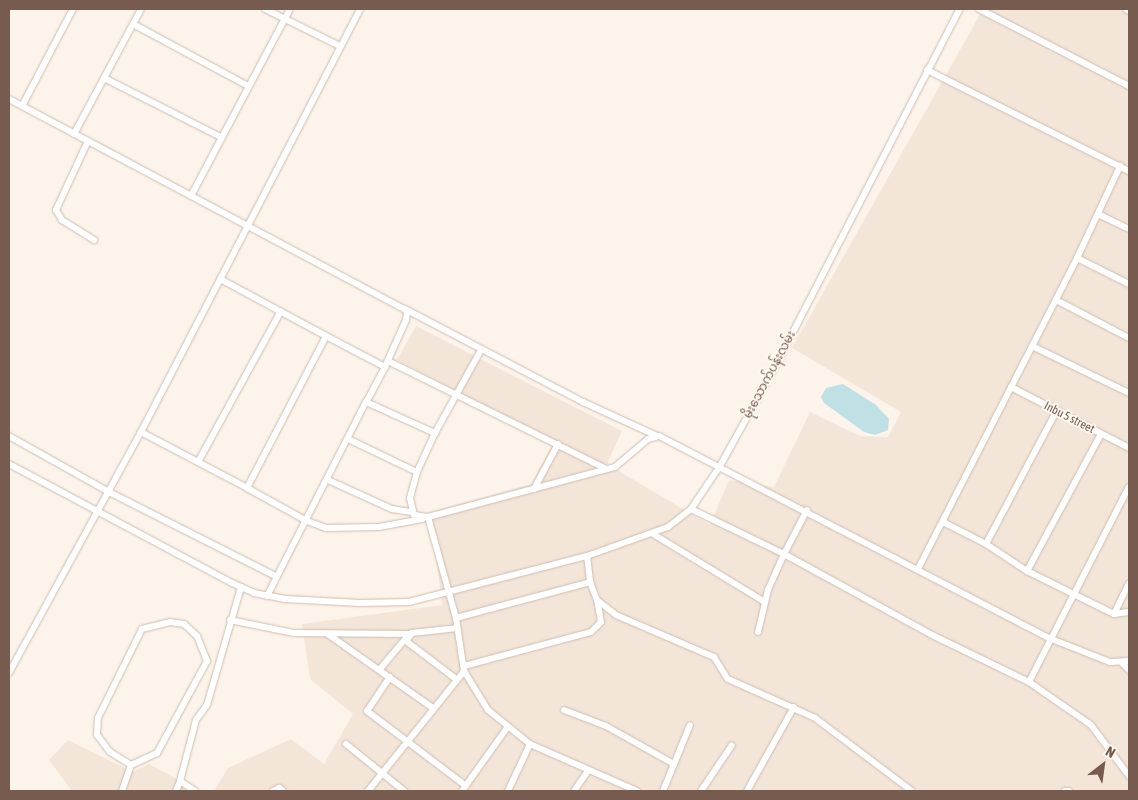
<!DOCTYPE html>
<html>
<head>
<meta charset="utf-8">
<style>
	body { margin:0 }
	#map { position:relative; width:1138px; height:800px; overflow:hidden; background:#fcf4ea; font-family:"Asap Condensed","Noto Sans Myanmar",sans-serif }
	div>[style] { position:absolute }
	.residential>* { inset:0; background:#f3e6d9 }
	.water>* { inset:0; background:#bfe1e5 }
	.roads { filter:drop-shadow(0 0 1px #cebcb0) drop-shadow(0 0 1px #cebcb0) }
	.minor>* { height:6px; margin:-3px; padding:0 3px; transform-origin:3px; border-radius:3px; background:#fff }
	span { translate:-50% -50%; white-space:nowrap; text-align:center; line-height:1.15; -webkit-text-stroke:4px #fef9f0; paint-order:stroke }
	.street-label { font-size:12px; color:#765b4e }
	.frame { position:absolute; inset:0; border:10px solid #765b4e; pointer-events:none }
	.north { position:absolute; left:1078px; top:740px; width:50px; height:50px; -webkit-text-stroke:4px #fef9f0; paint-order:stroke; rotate:30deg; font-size:14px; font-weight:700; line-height:20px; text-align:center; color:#765b4e }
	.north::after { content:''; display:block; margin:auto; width:18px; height:22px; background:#765b4e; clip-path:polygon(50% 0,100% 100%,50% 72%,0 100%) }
</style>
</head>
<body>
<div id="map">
	<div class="residential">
		<i style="clip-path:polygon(983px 9px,1129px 9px,1129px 791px,214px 791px,228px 768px,291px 739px,324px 764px,353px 714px,310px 679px,302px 624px,442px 605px,431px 512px,531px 484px,554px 442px,397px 360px,416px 326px,622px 431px,607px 464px,710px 525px,729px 480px,774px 487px,810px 412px,860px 436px,888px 437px,901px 412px,792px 348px)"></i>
		<i style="clip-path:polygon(68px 740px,133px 772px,149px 764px,200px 791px,72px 791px,49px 760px)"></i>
	</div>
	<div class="water">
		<i style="clip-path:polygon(843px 384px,876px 405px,889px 419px,888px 430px,875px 435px,864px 432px,824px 403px,821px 397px,826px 388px)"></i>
	</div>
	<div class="roads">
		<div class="minor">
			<i style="left:265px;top:9px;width:84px;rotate:26.3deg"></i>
			<i style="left:979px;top:9px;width:169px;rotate:27.2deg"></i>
			<i style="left:1126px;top:9px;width:4px;rotate:34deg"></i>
			<i style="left:133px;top:24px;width:131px;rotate:28.3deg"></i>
			<i style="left:927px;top:70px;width:226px;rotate:26.6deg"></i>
			<i style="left:104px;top:78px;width:131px;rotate:26.8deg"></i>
			<i style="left:9px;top:99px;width:447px;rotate:28deg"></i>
			<i style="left:404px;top:309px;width:4px;rotate:45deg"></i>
			<i style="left:407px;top:312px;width:8px;rotate:97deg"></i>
			<i style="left:406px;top:320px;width:51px;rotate:114.1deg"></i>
			<i style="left:22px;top:106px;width:110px;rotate:-62.3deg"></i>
			<i style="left:74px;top:134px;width:142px;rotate:-61.8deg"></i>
			<i style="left:88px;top:141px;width:76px;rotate:114.9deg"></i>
			<i style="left:56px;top:210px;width:12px;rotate:59deg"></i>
			<i style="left:62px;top:220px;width:38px;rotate:32deg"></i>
			<i style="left:192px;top:194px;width:209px;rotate:-62.1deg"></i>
			<i style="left:1098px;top:214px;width:34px;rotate:26deg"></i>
			<i style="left:1077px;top:258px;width:58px;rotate:26.6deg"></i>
			<i style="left:1056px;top:300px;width:82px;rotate:27.5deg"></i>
			<i style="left:405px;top:309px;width:201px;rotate:27.6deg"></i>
			<i style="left:583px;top:402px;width:81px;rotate:24.7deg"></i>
			<i style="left:326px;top:336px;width:67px;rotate:27.7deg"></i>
			<i style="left:385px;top:367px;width:40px;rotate:118deg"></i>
			<i style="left:366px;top:402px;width:76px;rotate:24.2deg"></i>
			<i style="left:435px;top:433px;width:43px;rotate:114.8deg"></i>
			<i style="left:417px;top:472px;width:27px;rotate:105deg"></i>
			<i style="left:410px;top:498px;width:17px;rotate:77deg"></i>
			<i style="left:414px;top:515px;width:14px;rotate:8deg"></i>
			<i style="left:1032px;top:346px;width:108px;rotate:25.9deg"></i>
			<i style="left:388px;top:361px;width:244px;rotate:26.3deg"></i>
			<i style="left:1011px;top:387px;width:133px;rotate:27.3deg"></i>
			<i style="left:141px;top:432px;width:120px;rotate:27.8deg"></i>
			<i style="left:247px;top:488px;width:171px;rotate:-62.5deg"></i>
			<i style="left:326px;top:336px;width:120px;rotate:-151.7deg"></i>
			<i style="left:435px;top:433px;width:95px;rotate:-61deg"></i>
			<i style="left:9px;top:436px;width:115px;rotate:29.2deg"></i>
			<i style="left:109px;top:492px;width:188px;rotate:26.8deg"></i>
			<i style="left:348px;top:439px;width:76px;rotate:25.6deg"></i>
			<i style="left:198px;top:462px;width:172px;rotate:-61.2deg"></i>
			<i style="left:9px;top:464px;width:253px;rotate:28.1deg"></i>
			<i style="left:232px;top:583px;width:24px;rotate:24deg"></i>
			<i style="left:254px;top:593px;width:33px;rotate:11deg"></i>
			<i style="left:286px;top:599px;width:74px;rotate:3.1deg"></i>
			<i style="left:360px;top:603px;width:49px;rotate:-1.2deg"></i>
			<i style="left:409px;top:602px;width:184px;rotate:-14.5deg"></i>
			<i style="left:587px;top:556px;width:86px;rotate:-19.7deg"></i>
			<i style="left:668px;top:527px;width:29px;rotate:-38deg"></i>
			<i style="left:691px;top:509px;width:52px;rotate:-56deg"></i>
			<i style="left:720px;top:466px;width:115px;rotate:-61deg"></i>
			<i style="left:776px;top:365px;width:401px;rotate:-62.7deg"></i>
			<i style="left:328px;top:480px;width:70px;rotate:24.4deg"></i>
			<i style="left:392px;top:509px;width:20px;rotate:9deg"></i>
			<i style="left:247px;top:488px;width:68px;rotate:28.8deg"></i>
			<i style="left:307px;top:521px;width:20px;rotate:20deg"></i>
			<i style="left:326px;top:528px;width:53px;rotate:-1.1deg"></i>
			<i style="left:379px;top:527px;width:44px;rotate:-10.5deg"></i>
			<i style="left:534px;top:489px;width:51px;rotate:-61.9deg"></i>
			<i style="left:691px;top:509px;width:103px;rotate:25.8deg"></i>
			<i style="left:784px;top:554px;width:39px;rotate:114deg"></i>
			<i style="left:768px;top:590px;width:43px;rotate:103.4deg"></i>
			<i style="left:807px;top:510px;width:50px;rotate:117.6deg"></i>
			<i style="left:784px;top:554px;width:166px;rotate:28.7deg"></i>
			<i style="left:930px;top:634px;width:110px;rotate:25.9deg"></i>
			<i style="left:1029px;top:682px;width:75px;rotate:34.7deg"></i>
			<i style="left:1091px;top:725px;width:64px;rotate:53.3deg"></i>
			<i style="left:943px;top:522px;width:48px;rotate:27.1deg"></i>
			<i style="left:986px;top:544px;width:49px;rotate:33.4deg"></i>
			<i style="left:1027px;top:571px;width:97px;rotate:26.3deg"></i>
			<i style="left:1114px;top:614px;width:15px;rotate:-8deg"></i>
			<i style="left:653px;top:534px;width:131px;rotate:31.3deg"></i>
			<i style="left:986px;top:544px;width:149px;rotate:-62.1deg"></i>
			<i style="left:587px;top:556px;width:26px;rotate:83deg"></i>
			<i style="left:590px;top:582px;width:19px;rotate:69deg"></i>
			<i style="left:597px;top:600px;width:24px;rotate:38deg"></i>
			<i style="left:616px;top:615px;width:107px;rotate:23.2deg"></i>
			<i style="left:714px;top:657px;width:26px;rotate:58deg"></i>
			<i style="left:728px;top:679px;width:95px;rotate:24.1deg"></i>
			<i style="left:815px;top:718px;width:121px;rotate:37deg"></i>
			<i style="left:918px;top:569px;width:349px;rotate:-62.9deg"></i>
			<i style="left:1077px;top:258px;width:102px;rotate:-64.9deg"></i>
			<i style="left:1027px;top:571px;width:156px;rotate:-61.6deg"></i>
			<i style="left:267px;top:596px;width:218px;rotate:-63deg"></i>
			<i style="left:1114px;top:614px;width:34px;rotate:-64deg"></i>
			<i style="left:456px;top:618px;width:139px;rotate:-15deg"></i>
			<i style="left:230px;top:620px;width:65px;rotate:11.5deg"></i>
			<i style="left:294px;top:633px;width:116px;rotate:0.5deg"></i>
			<i style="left:170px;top:622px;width:14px;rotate:8deg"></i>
			<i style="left:184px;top:624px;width:18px;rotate:43deg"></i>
			<i style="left:197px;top:636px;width:27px;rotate:68deg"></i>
			<i style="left:207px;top:661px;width:105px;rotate:118.5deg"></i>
			<i style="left:157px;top:753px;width:29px;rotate:155deg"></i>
			<i style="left:131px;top:765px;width:25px;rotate:-148deg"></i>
			<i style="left:110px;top:752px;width:21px;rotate:-127deg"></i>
			<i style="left:97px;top:735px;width:17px;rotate:-87deg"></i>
			<i style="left:98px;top:718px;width:99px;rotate:-63.7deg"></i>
			<i style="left:142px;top:629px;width:29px;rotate:-14deg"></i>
			<i style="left:329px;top:635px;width:127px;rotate:35.1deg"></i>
			<i style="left:1122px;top:663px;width:10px;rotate:45deg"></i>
			<i style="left:464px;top:666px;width:131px;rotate:-15deg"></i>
			<i style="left:591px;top:632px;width:14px;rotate:-45deg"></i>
			<i style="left:601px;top:622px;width:22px;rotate:-100deg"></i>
			<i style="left:380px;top:669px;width:40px;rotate:-50deg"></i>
			<i style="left:9px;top:673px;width:275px;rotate:-61.3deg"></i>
			<i style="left:141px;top:432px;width:476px;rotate:-62.6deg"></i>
			<i style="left:390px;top:677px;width:41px;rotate:124.1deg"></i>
			<i style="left:367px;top:711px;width:124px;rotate:37.1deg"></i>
			<i style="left:456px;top:679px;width:63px;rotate:-142.8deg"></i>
			<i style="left:406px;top:641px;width:10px;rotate:-53deg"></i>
			<i style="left:412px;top:633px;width:46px;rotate:-6.2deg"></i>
			<i style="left:1029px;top:682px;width:219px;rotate:-62.9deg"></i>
			<i style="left:564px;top:710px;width:45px;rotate:20.9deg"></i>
			<i style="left:606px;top:726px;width:78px;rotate:29.2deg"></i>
			<i style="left:346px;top:744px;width:75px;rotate:39deg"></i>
			<i style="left:122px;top:791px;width:28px;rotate:-71deg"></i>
			<i style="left:176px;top:791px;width:11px;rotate:-68deg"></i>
			<i style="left:195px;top:791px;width:18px;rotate:-146deg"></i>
			<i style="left:180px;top:781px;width:63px;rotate:-75.3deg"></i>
			<i style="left:196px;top:720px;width:19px;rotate:-54deg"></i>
			<i style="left:207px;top:705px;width:123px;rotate:-73.9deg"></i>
			<i style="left:273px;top:791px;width:7px;rotate:-27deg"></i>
			<i style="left:279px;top:788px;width:5px;rotate:37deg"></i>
			<i style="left:368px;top:791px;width:154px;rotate:-51.3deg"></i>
			<i style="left:462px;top:791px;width:77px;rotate:-54.5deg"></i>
			<i style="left:508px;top:791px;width:52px;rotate:-64.9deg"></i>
			<i style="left:574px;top:791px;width:24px;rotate:-55deg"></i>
			<i style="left:637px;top:791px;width:117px;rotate:-156.3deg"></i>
			<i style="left:530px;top:744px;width:54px;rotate:-141deg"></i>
			<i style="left:488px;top:710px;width:46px;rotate:-121.6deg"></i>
			<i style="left:464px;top:671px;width:54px;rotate:-98.6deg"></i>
			<i style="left:456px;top:618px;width:105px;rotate:-105.5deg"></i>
			<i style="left:428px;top:517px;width:194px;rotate:-15deg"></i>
			<i style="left:615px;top:467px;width:43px;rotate:-40.3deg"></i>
			<i style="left:648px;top:439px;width:11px;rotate:-15deg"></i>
			<i style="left:659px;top:436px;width:439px;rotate:27.4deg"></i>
			<i style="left:1049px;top:638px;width:66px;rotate:21.5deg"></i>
			<i style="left:1110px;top:662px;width:19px;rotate:-3deg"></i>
			<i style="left:663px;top:791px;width:71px;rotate:-67.8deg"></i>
			<i style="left:701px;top:791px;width:55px;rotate:-56deg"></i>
			<i style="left:747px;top:791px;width:96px;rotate:-60.8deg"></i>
			<i style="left:1065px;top:791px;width:4px"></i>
		</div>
	</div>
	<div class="street-label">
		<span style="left:770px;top:375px;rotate:-62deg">မိုးသောက်ပန်းလမ်း</span>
		<span style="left:1069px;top:418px;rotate:27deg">Inbu 5 street</span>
	</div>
	<div class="frame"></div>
	<div class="north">N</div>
</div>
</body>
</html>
